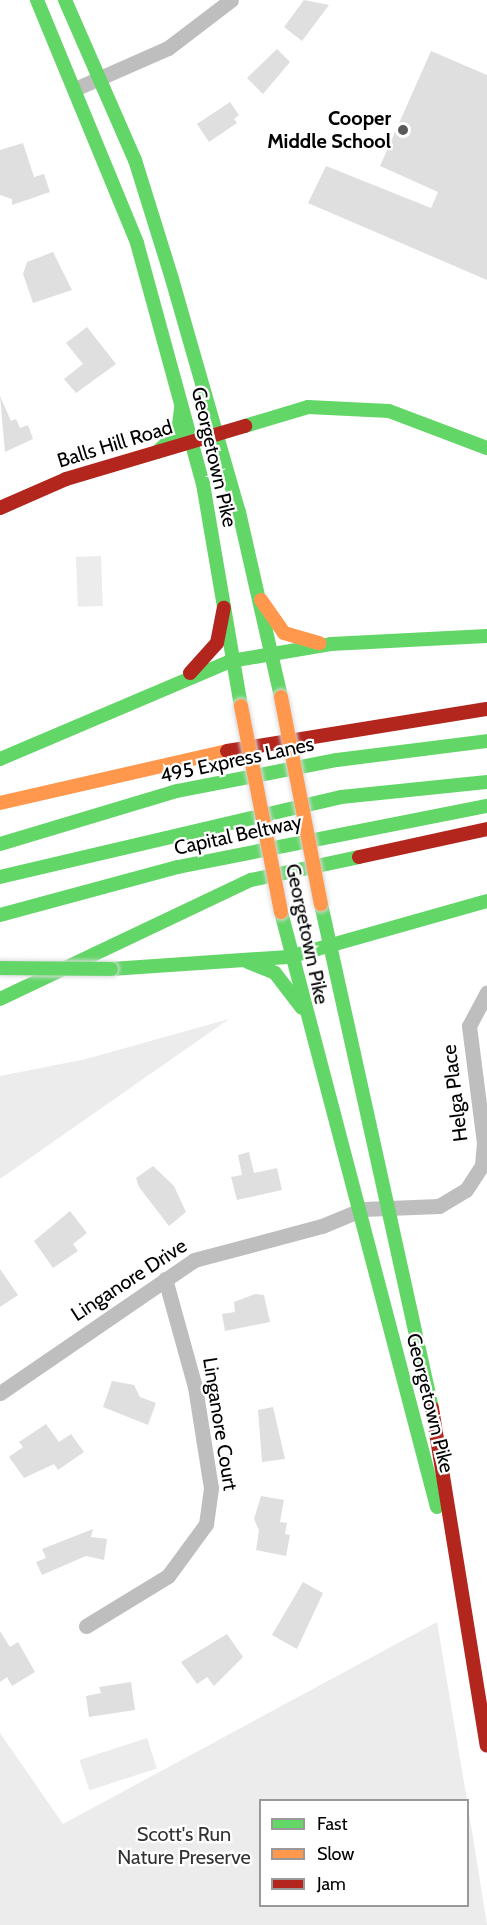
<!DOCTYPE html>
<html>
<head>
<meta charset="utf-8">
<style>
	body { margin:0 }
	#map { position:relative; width:487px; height:1925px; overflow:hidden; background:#fff; font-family:Cabin,sans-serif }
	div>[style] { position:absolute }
	.green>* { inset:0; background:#ececec; transform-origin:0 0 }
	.building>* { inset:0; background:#dfdfdf }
	.street>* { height:15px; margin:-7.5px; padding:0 7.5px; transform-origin:7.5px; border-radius:7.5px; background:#bebebe }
	.fast>* { height:14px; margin:-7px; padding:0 7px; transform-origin:7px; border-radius:7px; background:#63d668 }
	.slow>* { height:14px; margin:-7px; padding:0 7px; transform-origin:7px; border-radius:7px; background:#ff974d }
	.jam>* { height:14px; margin:-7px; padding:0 7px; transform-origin:7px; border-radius:7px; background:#b3261e }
	.bridges { filter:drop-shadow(0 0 2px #dbdbdb) drop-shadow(0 0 2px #dbdbdb) }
	.fast-bridge>* { height:14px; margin:-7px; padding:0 7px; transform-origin:7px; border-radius:7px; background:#63d668 }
	.slow-bridge>* { height:14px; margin:-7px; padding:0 7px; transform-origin:7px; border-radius:7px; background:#ff974d }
	.dots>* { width:16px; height:16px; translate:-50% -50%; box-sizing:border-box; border:3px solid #fff; border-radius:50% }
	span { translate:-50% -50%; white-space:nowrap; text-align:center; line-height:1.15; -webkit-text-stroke:4.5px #fff; paint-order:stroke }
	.poi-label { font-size:20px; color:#000; font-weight:700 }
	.right { translate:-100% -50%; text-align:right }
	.street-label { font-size:20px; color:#000 }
	.park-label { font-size:20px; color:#333 }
	.legend { position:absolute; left:259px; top:1799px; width:210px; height:108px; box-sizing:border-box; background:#fff; border:2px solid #999; margin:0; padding:8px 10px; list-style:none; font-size:18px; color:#000 }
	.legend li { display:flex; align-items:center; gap:12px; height:30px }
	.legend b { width:30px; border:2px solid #999 }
</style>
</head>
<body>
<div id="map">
	<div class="green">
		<i style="left:101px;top:556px;width:50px;height:25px;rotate:88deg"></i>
		<i style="clip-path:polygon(229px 1019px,0 1179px,0 1076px,86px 1059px)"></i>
		<i style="clip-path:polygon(437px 1622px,467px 1800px,260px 1800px,260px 1906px,468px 1906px,468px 1806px,487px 1925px,0 1925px,0 1733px,63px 1824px)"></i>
		<i style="left:147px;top:1738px;width:32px;height:71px;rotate:72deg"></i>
	</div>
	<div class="building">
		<i style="clip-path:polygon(304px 0,329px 5px,302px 41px,284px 27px)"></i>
		<i style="clip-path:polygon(277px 49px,290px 62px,263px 94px,247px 78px)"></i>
		<i style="clip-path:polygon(431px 51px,487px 75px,487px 280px,308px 203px,326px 166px,431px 208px,438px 192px,380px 166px)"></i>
		<i style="clip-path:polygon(230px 102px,239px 115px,234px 119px,237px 123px,209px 142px,197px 124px)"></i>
		<i style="clip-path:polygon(23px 143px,34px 177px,44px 174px,50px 192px,12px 205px,12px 199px,0 195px,0 150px)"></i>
		<i style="clip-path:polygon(53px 252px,72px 290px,33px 303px,23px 274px,27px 262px)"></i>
		<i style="clip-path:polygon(87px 327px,116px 364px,76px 393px,64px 379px,83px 364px,66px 343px)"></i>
		<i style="clip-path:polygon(0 396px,11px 421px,16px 419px,20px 428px,28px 425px,33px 439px,5px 452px)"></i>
		<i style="clip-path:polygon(249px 1152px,254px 1173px,277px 1168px,282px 1190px,237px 1200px,231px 1177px,242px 1175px,238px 1155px)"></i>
		<i style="clip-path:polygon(153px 1166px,174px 1186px,186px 1212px,169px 1226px,139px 1187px,136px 1178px)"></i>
		<i style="clip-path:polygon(70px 1211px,87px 1233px,73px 1244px,78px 1251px,53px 1268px,34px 1241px)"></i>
		<i style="clip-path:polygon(0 1269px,18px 1295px,0 1307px)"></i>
		<i style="clip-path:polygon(255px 1294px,264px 1295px,270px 1322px,225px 1331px,222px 1314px,235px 1312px,234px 1302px)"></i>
		<i style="clip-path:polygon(112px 1381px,134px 1385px,140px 1397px,156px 1403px,148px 1425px,103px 1407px)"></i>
		<i style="clip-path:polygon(273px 1407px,285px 1459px,262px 1462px,258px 1410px)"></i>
		<i style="clip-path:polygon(46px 1424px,59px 1442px,71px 1434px,84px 1452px,58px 1470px,54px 1464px,24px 1478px,9px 1457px,23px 1447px,19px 1442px)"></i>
		<i style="clip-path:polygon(261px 1496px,284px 1500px,280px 1522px,287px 1523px,285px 1534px,290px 1535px,286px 1556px,256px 1550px,259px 1530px,254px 1519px)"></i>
		<i style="clip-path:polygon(93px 1529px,91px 1537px,107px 1539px,104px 1560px,86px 1556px,42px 1575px,36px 1562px,46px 1558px,42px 1549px)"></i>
		<i style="clip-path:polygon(303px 1582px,323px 1593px,297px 1649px,272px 1635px)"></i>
		<i style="clip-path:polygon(0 1631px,10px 1647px,18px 1642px,35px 1672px,12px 1686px,7px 1677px,0 1682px)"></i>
		<i style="clip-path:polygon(227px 1634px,243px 1657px,214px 1686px,207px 1677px,197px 1684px,181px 1662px)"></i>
		<i style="clip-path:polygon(131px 1682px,135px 1710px,89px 1717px,86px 1696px,101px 1693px,99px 1687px)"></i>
	</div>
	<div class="street">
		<i style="left:77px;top:88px;width:99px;rotate:-23.7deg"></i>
		<i style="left:168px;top:48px;width:79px;rotate:-37.3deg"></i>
		<i style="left:0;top:1393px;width:235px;rotate:-34.4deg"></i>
		<i style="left:194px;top:1260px;width:132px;rotate:-14.9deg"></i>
		<i style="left:322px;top:1226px;width:44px;rotate:-22.5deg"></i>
		<i style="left:363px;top:1209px;width:76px;rotate:-2.3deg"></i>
		<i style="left:439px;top:1206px;width:31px;rotate:-31deg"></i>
		<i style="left:466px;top:1190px;width:30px;rotate:-57deg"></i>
		<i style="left:482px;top:1165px;width:22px;rotate:-85deg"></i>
		<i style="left:484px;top:1143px;width:118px;rotate:-97.3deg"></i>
		<i style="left:469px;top:1026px;width:38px;rotate:-62deg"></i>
		<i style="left:86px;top:1626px;width:96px;rotate:-31.4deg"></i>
		<i style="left:168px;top:1576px;width:64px;rotate:-53.8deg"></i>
		<i style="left:206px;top:1524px;width:36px;rotate:-82deg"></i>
		<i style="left:211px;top:1488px;width:102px;rotate:-99deg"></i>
		<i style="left:195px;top:1387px;width:112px;rotate:-105.5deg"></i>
	</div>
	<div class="fast">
		<i style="left:37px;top:0;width:263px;rotate:67.6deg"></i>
		<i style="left:137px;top:243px;width:250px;rotate:74.7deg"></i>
		<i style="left:203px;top:484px;width:225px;rotate:80.3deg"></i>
		<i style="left:65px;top:0;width:175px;rotate:66.4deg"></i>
		<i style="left:135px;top:160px;width:125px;rotate:72.7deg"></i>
		<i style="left:172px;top:279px;width:242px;rotate:74deg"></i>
		<i style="left:239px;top:512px;width:190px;rotate:77.2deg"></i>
		<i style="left:245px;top:426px;width:66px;rotate:-16.8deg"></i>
		<i style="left:308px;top:407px;width:81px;rotate:2.8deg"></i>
		<i style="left:389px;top:411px;width:105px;rotate:20.7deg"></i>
		<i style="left:157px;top:452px;width:28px;rotate:-42deg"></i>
		<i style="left:178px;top:433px;width:26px;rotate:-83deg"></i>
		<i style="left:0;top:759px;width:251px;rotate:-23deg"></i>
		<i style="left:231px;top:661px;width:101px;rotate:-9.6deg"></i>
		<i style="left:331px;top:644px;width:156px;rotate:-2.9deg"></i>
		<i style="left:0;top:844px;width:185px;rotate:-16.7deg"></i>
		<i style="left:177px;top:791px;width:163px;rotate:-11deg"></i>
		<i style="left:337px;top:760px;width:151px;rotate:-7.2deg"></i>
		<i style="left:0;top:877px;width:350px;rotate:-13.2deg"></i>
		<i style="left:341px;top:797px;width:147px;rotate:-5.9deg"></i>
		<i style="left:321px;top:904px;width:516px;rotate:77.58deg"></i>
		<i style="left:281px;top:912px;width:615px;rotate:75.31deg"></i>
		<i style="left:0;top:915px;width:184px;rotate:-15.1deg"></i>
		<i style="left:178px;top:867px;width:315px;rotate:-11.2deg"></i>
		<i style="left:248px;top:962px;width:29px;rotate:22deg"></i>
		<i style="left:275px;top:973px;width:44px;rotate:52.4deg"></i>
		<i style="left:111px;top:969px;width:178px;rotate:-3.9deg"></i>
		<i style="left:289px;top:957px;width:206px;rotate:-15.8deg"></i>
		<i style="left:0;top:999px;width:278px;rotate:-25.4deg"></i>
		<i style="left:251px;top:880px;width:110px;rotate:-12deg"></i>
	</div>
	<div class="slow">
		<i style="left:261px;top:600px;width:40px;rotate:55.1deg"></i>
		<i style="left:284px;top:633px;width:37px;rotate:16deg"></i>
		<i style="left:0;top:803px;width:233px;rotate:-12.9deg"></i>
	</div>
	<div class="jam">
		<i style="left:0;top:508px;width:72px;rotate:-23.7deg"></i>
		<i style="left:66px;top:479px;width:187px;rotate:-16.5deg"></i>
		<i style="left:190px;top:673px;width:40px;rotate:-48deg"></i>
		<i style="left:217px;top:643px;width:36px;rotate:-79deg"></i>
		<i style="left:227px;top:751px;width:263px;rotate:-9.2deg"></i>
		<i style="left:359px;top:857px;width:131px;rotate:-12.3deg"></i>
		<i style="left:432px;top:1408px;width:342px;rotate:80.8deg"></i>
	</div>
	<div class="bridges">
		<div class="fast-bridge">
			<i style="left:1px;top:968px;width:110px;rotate:0.5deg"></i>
		</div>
		<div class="slow-bridge">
			<i style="left:281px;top:697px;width:211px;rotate:79.1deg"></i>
			<i style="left:241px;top:706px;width:210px;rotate:79deg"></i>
		</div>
	</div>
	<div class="dots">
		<i style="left:403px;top:130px;background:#595959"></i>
	</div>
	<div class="poi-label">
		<span class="right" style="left:391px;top:130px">Cooper<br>Middle School</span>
	</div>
	<div class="street-label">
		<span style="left:115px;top:444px;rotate:-17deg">Balls Hill Road</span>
		<span style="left:214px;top:457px;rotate:77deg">Georgetown Pike</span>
		<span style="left:237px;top:760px;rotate:-12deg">495 Express Lanes</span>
		<span style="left:238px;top:835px;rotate:-12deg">Capital Beltway</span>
		<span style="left:307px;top:934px;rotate:78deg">Georgetown Pike</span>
		<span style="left:455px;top:1093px;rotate:-97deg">Helga Place</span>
		<span style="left:129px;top:1280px;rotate:-33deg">Linganore Drive</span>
		<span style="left:430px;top:1403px;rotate:76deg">Georgetown Pike</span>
		<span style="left:220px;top:1424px;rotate:81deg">Linganore Court</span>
	</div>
	<div class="park-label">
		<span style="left:184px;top:1846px">Scott's Run<br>Nature Preserve</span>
	</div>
	<ul class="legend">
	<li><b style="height:8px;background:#63d668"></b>Fast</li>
	<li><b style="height:8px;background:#ff974d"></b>Slow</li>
	<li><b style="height:8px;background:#b3261e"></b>Jam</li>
	</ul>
</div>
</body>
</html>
